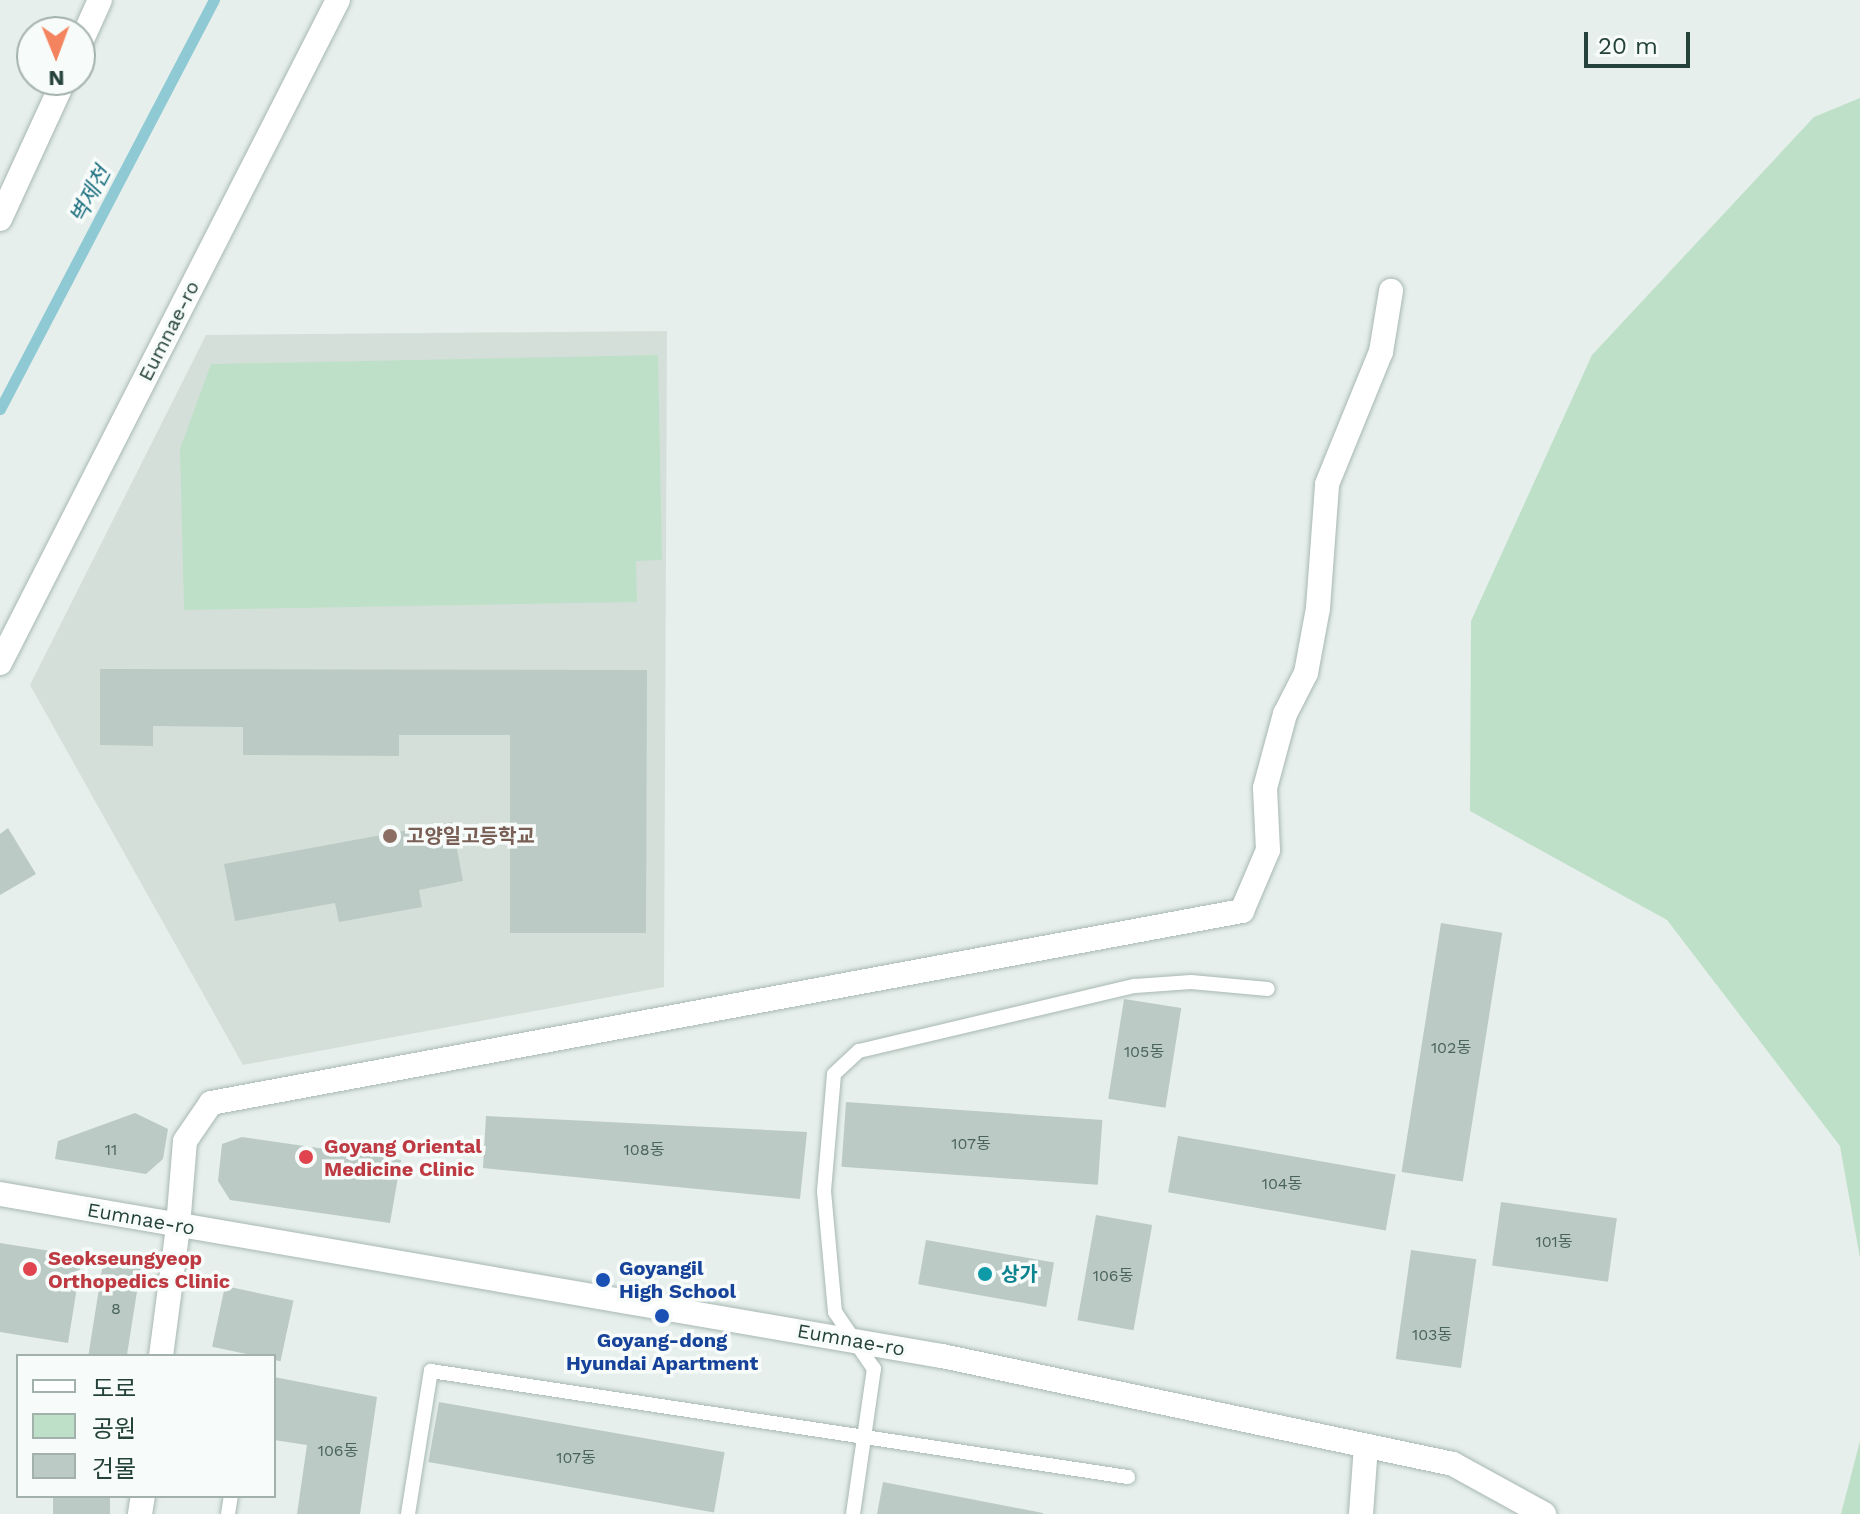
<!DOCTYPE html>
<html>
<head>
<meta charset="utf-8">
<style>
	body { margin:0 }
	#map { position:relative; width:1860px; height:1514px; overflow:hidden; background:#e6efeb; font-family:"Work Sans","Noto Sans KR",sans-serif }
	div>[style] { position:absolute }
	.built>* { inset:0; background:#d4dfda }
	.green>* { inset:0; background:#bfe0c8 }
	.stream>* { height:11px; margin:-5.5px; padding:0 5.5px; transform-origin:5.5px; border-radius:5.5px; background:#8ec9d4 }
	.building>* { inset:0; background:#bbcac4; transform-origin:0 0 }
	.roads { filter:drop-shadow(0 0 2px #a8b8b2) drop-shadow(0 0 2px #a8b8b2) }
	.lane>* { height:14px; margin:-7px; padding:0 7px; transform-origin:7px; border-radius:7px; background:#fff }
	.street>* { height:24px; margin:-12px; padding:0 12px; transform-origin:12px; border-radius:12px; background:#fff }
	.secondary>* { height:24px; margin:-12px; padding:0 12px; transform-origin:12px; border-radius:12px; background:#fff }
	.dots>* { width:22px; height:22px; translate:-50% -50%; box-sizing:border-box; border:4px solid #f7fbf9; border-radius:50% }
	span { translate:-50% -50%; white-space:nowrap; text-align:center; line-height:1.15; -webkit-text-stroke:7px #f7fbf9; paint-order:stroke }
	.number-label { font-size:16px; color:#4a645c }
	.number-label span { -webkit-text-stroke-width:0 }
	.street-label { font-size:20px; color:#24423a }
	.education-label { font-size:20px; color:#785e54; font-weight:700 }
	.left { translate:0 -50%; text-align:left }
	.health-label { font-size:20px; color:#be3a42; font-weight:700 }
	.transit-label { font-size:20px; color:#164399; font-weight:700 }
	.culture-label { font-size:20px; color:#0d838f; font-weight:700 }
	.water-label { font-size:22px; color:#1c6f80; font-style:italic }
	.legend { position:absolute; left:16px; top:1354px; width:260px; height:144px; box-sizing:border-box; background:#f7fbf9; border:2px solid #a3b1ad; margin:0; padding:10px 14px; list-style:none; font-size:24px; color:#24423a }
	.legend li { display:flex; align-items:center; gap:16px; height:40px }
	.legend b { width:40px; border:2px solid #a3b1ad }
	.north { position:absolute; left:16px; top:16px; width:80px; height:80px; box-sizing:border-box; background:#f7fbf9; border:2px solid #a3b1ad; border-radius:50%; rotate:179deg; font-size:22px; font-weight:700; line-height:32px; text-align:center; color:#24423a }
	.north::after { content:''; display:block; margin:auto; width:28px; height:36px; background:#f4845f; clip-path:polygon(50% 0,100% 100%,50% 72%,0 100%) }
	.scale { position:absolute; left:1584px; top:32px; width:106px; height:36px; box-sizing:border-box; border:4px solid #24423a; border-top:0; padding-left:10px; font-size:24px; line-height:28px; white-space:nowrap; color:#24423a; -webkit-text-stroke:6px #f7fbf9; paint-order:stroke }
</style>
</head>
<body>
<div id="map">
	<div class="built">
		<i style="clip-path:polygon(667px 331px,664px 987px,243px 1065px,30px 685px,206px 335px)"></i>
	</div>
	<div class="green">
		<i style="clip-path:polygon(1860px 98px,1860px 1258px,1840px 1146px,1667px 920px,1470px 811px,1471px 621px,1592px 355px,1814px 117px)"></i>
		<i style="clip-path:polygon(658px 355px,662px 560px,636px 561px,637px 602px,184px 610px,180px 449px,211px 364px)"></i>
		<i style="clip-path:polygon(1860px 1441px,1860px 1514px,1841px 1514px)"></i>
	</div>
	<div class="stream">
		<i style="left:0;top:409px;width:462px;rotate:-62.4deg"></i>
	</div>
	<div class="building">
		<i style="clip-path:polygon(100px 669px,647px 670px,646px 933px,510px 933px,510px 735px,399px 735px,399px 756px,243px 755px,243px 727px,153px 726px,153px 746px,100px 745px)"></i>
		<i style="clip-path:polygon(452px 822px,463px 881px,419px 890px,422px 907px,339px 922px,335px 903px,235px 921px,224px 864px)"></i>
		<i style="clip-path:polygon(8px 828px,36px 874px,0 895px,0 834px)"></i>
		<i style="left:1441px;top:923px;width:62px;height:252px;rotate:9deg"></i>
		<i style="left:1124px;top:999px;width:58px;height:101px;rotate:9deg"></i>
		<i style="left:846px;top:1102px;width:257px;height:65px;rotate:4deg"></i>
		<i style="clip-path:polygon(135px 1113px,168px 1129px,163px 1159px,146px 1174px,55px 1159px,58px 1141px)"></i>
		<i style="clip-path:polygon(486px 1116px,807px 1132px,800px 1199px,483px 1168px)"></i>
		<i style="left:1178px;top:1136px;width:221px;height:57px;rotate:10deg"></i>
		<i style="clip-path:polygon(242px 1137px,401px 1160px,390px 1223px,230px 1200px,218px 1181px,222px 1144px)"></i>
		<i style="left:1501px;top:1202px;width:117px;height:64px;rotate:8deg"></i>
		<i style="left:1096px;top:1215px;width:57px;height:107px;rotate:10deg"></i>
		<i style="left:926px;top:1240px;width:130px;height:45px;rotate:10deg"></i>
		<i style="clip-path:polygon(0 1243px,82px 1256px,68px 1343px,0 1332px)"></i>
		<i style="left:1411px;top:1250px;width:66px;height:110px;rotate:8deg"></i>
		<i style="left:104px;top:1257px;width:38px;height:100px;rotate:9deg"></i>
		<i style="left:225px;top:1286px;width:70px;height:62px;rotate:12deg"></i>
		<i style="clip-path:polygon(274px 1377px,377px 1397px,360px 1514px,297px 1514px,307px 1445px,274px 1440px)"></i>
		<i style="left:439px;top:1402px;width:290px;height:61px;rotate:10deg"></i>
		<i style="clip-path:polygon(883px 1482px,1043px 1513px,1043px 1514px,877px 1514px)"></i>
		<i style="left:53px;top:1496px;width:57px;height:18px"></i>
	</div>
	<div class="roads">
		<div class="lane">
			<i style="left:228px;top:1514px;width:18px;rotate:-81deg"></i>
			<i style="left:408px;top:1514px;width:145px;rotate:-80.9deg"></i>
			<i style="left:431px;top:1371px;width:705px;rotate:8.65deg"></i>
			<i style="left:853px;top:1514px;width:147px;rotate:-81.8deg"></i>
			<i style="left:874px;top:1369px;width:69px;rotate:-124.4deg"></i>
			<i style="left:835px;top:1312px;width:121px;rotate:-95.2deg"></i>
			<i style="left:824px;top:1191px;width:117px;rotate:-85.1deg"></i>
			<i style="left:834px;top:1074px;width:34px;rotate:-43deg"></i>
			<i style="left:859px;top:1051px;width:284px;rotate:-13.3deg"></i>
			<i style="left:1135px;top:986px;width:56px;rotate:-4.1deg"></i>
			<i style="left:1191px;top:982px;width:77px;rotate:5.2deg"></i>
		</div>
		<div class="street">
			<i style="left:80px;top:44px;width:48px;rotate:-65.6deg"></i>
			<i style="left:0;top:219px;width:153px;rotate:-65.3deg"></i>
			<i style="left:0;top:663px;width:744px;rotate:-62.99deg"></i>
			<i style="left:178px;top:1226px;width:85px;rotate:-85.3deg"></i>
			<i style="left:185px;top:1141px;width:46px;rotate:-55.6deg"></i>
			<i style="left:211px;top:1103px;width:1049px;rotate:-10.55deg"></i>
			<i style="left:1242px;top:911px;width:66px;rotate:-66.9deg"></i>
			<i style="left:1268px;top:850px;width:62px;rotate:-92.8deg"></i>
			<i style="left:1265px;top:788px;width:77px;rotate:-74.9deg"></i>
			<i style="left:1285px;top:714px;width:46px;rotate:-62.9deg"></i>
			<i style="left:1306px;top:673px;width:66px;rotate:-79.5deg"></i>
			<i style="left:1318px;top:608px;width:124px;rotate:-85.8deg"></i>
			<i style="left:1327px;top:484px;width:143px;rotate:-67.8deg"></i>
			<i style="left:1381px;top:352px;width:62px;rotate:-80.7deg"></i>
			<i style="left:1361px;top:1514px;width:68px;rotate:-85.8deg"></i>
		</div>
		<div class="secondary">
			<i style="left:0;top:1194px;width:956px;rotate:9.76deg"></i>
			<i style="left:942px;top:1356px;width:522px;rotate:11.93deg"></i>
			<i style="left:1453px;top:1464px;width:104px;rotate:28.8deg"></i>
			<i style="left:161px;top:1356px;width:131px;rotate:-82.5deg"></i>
			<i style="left:140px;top:1514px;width:18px;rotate:-81deg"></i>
		</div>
	</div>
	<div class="dots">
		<i style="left:390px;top:836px;background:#8d6e63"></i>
		<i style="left:306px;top:1157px;background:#e0444e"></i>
		<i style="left:30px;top:1269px;background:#e0444e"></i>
		<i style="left:985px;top:1274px;background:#0f9aa8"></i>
		<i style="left:603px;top:1280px;background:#1a4fb4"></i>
		<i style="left:662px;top:1316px;background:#1a4fb4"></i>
	</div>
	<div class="number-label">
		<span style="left:1451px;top:1048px">102동</span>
		<span style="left:1144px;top:1052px">105동</span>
		<span style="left:971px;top:1144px">107동</span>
		<span style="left:111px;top:1150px">11</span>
		<span style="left:644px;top:1150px">108동</span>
		<span style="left:1282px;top:1184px">104동</span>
		<span style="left:1554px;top:1242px">101동</span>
		<span style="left:1113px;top:1276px">106동</span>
		<span style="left:116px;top:1309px">8</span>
		<span style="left:1432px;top:1335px">103동</span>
		<span style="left:338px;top:1451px">106동</span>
		<span style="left:576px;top:1458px">107동</span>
	</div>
	<div class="street-label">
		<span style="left:169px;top:331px;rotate:-63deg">Eumnae-ro</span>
		<span style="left:141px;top:1219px;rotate:10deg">Eumnae-ro</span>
		<span style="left:851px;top:1340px;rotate:10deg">Eumnae-ro</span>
	</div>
	<div class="education-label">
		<span class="left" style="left:406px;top:836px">고양일고등학교</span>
	</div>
	<div class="health-label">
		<span class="left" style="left:324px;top:1158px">Goyang Oriental<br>Medicine Clinic</span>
		<span class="left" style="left:48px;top:1270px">Seokseungyeop<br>Orthopedics Clinic</span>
	</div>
	<div class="transit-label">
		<span class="left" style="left:619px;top:1280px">Goyangil<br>High School</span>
		<span style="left:662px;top:1352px">Goyang-dong<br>Hyundai Apartment</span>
	</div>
	<div class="culture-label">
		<span class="left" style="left:1001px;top:1274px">상가</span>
	</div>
	<div class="water-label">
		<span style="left:90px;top:195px;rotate:-62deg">벽제천</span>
	</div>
	<ul class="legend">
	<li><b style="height:10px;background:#fff"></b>도로</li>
	<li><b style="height:22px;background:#bfe0c8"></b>공원</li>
	<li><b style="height:22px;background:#bbcac4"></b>건물</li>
	</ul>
	<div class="north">N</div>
	<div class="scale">20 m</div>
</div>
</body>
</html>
